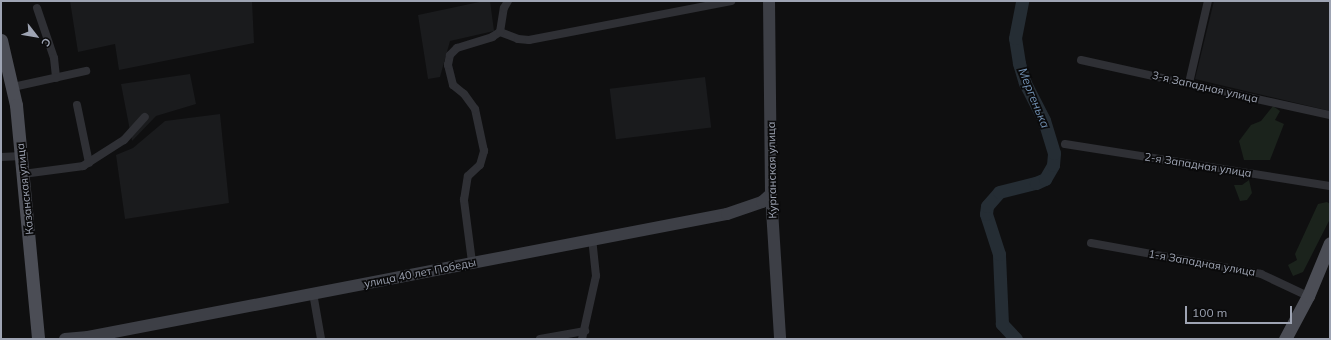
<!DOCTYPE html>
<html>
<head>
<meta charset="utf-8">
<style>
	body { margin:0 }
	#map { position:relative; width:1331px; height:340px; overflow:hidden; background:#0f0f10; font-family:Mulish,sans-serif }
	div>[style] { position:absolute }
	.built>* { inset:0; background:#1a1b1d; transform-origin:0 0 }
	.green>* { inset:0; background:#1b231c }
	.river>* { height:13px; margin:-6.5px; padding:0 6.5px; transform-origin:6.5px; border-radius:6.5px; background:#252d34 }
	.street>* { height:8px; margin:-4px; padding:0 4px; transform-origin:4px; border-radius:4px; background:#2f3035 }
	.secondary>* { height:12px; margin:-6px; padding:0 6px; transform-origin:6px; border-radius:6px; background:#3d3f46 }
	.primary>* { height:13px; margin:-6.5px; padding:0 6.5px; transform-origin:6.5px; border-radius:6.5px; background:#4b4d55 }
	span { translate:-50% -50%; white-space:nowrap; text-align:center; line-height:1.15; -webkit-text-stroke:3.5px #0a0a0b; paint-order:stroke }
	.street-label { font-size:11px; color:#9ea4b3 }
	.water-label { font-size:12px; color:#7190b2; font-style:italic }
	.frame { position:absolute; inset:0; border:2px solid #9ea4b3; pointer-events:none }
	.north { position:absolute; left:16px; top:16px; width:40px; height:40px; -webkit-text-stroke:3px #0a0a0b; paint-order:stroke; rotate:121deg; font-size:11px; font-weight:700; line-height:16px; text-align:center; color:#9ea4b3 }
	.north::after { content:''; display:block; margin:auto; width:14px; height:18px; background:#9ea4b3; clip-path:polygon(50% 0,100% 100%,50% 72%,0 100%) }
	.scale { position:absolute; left:1185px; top:306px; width:107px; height:18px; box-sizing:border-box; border:2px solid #9ea4b3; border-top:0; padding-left:5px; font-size:12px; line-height:14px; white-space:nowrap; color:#9ea4b3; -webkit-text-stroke:3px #0a0a0b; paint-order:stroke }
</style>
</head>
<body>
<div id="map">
	<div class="built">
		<i style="clip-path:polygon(70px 1px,252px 1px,254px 43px,119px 70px,115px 44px,78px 52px)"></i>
		<i style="clip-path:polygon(484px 1px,490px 1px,494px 31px,450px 41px,440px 77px,428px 79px,418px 15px)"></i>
		<i style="clip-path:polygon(1214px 1px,1330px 1px,1330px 111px,1195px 79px)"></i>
		<i style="clip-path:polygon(190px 74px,196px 104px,156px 116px,132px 141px,121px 84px)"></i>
		<i style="left:705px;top:77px;width:51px;height:96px;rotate:83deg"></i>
		<i style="clip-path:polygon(220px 114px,229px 203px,125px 219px,116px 155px,133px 148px,165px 121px)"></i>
	</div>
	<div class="green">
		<i style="clip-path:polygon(1273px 106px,1280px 111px,1275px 120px,1284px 124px,1270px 160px,1244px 160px,1239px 141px,1251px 125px,1261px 121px)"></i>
		<i style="clip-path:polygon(1249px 180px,1252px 193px,1247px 200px,1240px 201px,1234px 185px,1242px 185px)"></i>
		<i style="clip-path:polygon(1327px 202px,1330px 204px,1330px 219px,1303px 272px,1293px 276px,1288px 265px,1297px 260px,1295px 254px,1318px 204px)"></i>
	</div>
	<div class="river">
		<i style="left:1016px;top:339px;width:21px;rotate:-133deg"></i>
		<i style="left:1002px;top:324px;width:70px;rotate:-92.5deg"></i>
		<i style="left:999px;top:254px;width:42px;rotate:-108deg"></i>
		<i style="left:986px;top:214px;width:8px;rotate:-83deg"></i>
		<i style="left:987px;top:206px;width:18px;rotate:-49deg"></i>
		<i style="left:999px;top:192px;width:38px;rotate:-14deg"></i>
		<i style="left:1036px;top:183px;width:10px;rotate:-24deg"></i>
		<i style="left:1045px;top:179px;width:16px;rotate:-60deg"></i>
		<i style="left:1053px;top:165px;width:12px;rotate:-85deg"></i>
		<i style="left:1054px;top:153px;width:34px;rotate:-107deg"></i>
		<i style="left:1044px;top:120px;width:42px;rotate:-117.2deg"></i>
		<i style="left:1025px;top:83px;width:21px;rotate:-107deg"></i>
		<i style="left:1019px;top:63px;width:25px;rotate:-99deg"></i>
		<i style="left:1015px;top:38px;width:38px;rotate:-79deg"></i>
	</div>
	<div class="street">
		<i style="left:37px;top:8px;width:53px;rotate:71.2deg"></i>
		<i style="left:54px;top:58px;width:20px;rotate:84deg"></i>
		<i style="left:500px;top:32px;width:19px;rotate:21deg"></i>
		<i style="left:518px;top:39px;width:11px;rotate:5deg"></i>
		<i style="left:529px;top:40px;width:206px;rotate:-10.9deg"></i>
		<i style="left:1081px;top:60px;width:255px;rotate:12.5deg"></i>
		<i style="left:1189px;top:83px;width:84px;rotate:-77deg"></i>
		<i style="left:13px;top:87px;width:75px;rotate:-12.4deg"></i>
		<i style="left:77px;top:105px;width:59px;rotate:78.3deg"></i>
		<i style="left:1065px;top:144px;width:268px;rotate:9deg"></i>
		<i style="left:1px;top:157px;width:21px;rotate:-3deg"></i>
		<i style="left:23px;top:174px;width:61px;rotate:-7.6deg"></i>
		<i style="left:83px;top:166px;width:49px;rotate:-32.4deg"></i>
		<i style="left:124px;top:140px;width:31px;rotate:-48deg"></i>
		<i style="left:1091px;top:243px;width:173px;rotate:10.3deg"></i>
		<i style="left:1261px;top:274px;width:52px;rotate:25.1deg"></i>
		<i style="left:472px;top:262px;width:63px;rotate:-97.4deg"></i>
		<i style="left:464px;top:200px;width:24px;rotate:-81deg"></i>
		<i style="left:468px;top:176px;width:16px;rotate:-43deg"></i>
		<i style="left:480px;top:165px;width:15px;rotate:-74deg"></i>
		<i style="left:484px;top:151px;width:43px;rotate:-102.1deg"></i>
		<i style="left:475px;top:109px;width:19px;rotate:-126deg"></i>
		<i style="left:464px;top:94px;width:14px;rotate:-141deg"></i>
		<i style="left:453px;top:85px;width:21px;rotate:-104deg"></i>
		<i style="left:448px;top:65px;width:10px;rotate:-79deg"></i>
		<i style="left:450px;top:55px;width:10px;rotate:-45deg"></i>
		<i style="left:457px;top:48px;width:37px;rotate:-17deg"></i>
		<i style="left:492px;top:37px;width:9px;rotate:-32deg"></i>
		<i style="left:500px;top:32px;width:24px;rotate:-81deg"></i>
		<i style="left:504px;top:8px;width:8px;rotate:-60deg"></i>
		<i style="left:313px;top:293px;width:47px;rotate:80.1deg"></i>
		<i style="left:540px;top:339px;width:46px;rotate:-10.1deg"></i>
		<i style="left:582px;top:339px;width:65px;rotate:-77.5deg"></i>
		<i style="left:596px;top:276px;width:36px;rotate:-96deg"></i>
	</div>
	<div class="secondary">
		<i style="left:769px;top:1px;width:193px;rotate:89.4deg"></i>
		<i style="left:771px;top:194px;width:145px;rotate:86.4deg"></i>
		<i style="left:65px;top:339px;width:23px;rotate:-5deg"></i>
		<i style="left:88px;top:337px;width:651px;rotate:-10.9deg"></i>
		<i style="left:727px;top:214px;width:37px;rotate:-19deg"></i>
		<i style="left:762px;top:202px;width:12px;rotate:-42deg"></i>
	</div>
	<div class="primary">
		<i style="left:1px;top:40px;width:67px;rotate:77deg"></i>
		<i style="left:16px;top:105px;width:235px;rotate:84.6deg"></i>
		<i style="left:1285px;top:339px;width:49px;rotate:-61.9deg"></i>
		<i style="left:1308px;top:296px;width:57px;rotate:-67.5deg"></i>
	</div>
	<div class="street-label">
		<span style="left:1205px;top:87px;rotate:13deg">3-я Западная улица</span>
		<span style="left:1198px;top:165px;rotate:9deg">2-я Западная улица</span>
		<span style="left:772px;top:170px;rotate:-91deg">Курганская улица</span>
		<span style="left:25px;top:189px;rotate:-96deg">Казанская улица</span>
		<span style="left:1202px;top:263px;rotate:10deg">1-я Западная улица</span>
		<span style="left:420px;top:273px;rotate:-11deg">улица 40 лет Победы</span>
	</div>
	<div class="water-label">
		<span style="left:1034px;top:98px;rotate:68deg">Мергенька</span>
	</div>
	<div class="frame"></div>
	<div class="north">С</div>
	<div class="scale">100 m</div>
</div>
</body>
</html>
